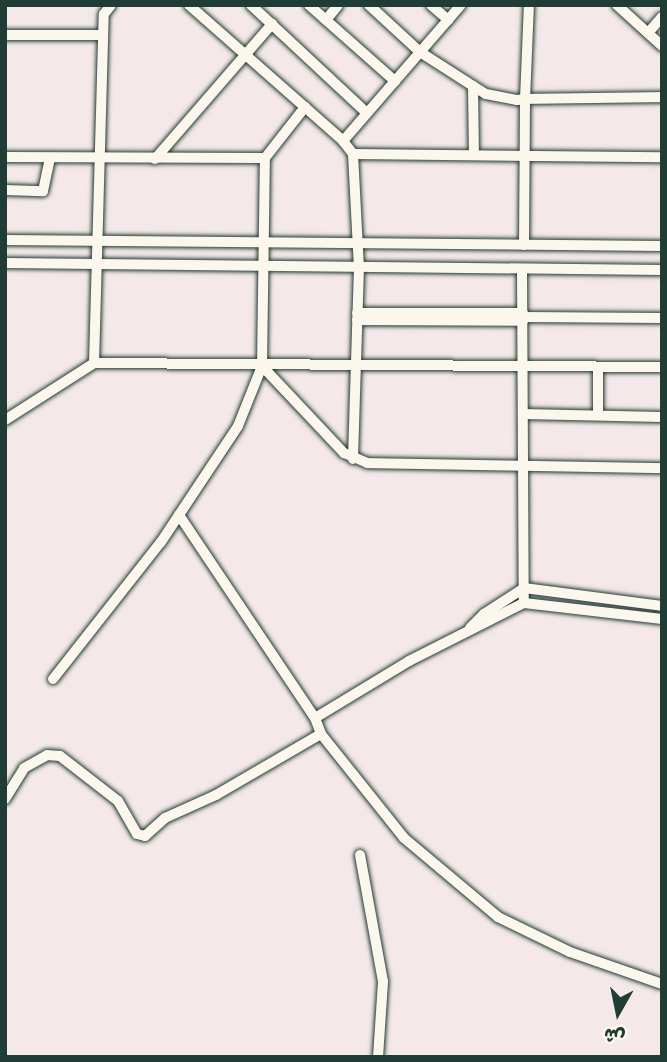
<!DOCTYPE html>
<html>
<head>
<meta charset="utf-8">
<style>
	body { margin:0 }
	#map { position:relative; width:667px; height:1062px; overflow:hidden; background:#f4e9e8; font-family:"Indie Flower","Playpen Sans Arabic",sans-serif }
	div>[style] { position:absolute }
	.roads { filter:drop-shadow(0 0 2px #1f3d34) drop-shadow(0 0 2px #1f3d34) }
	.street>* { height:10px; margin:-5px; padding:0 5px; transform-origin:5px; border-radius:5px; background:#fbf7ec }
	span { translate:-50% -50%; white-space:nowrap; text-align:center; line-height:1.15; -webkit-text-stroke:6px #fbf7ec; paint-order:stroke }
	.frame { position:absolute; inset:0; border:7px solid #1f3d34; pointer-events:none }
	.north { position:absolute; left:583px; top:978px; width:70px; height:70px; -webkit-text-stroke:5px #fbf7ec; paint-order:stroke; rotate:189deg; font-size:19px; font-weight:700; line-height:28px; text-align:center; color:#1f3d34 }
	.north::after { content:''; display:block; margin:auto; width:24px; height:32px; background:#1f3d34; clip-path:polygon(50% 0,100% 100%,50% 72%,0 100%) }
</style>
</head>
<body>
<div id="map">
	<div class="roads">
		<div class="street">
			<i style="left:189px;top:5px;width:205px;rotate:41.4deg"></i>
			<i style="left:343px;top:141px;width:180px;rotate:-49.1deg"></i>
			<i style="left:251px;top:5px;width:158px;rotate:43deg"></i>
			<i style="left:309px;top:5px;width:115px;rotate:41.5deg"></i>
			<i style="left:369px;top:5px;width:69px;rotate:42.7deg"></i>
			<i style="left:420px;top:52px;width:63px;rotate:32.7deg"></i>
			<i style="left:473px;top:86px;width:15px;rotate:32deg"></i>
			<i style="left:486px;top:94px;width:32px;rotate:11deg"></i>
			<i style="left:517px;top:100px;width:8px;rotate:-7deg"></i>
			<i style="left:525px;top:99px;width:94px;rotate:-87.6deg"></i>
			<i style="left:431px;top:5px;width:23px;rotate:41deg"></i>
			<i style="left:617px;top:5px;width:61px;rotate:42.3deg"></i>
			<i style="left:326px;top:20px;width:19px;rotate:-51deg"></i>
			<i style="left:648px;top:33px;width:21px;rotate:-49deg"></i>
			<i style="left:5px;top:35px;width:98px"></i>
			<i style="left:473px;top:86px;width:69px;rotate:89.2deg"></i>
			<i style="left:343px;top:141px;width:16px;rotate:52deg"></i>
			<i style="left:353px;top:154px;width:309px;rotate:0.6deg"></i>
			<i style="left:353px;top:154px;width:113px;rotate:87deg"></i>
			<i style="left:359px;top:267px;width:192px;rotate:91.8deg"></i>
			<i style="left:5px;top:157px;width:260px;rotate:0.2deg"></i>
			<i style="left:155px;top:159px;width:179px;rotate:-49.1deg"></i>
			<i style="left:5px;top:190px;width:38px;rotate:2deg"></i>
			<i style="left:43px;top:191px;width:34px;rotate:-78deg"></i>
			<i style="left:5px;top:240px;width:657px;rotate:0.52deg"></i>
			<i style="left:524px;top:245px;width:146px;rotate:-89.6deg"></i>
			<i style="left:525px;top:99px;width:137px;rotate:-0.8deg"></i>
			<i style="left:5px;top:263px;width:657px;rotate:0.61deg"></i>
			<i style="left:522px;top:269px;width:334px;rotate:89.7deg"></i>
			<i style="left:357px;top:313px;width:166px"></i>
			<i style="left:523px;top:317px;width:139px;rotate:0.4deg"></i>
			<i style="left:357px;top:320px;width:166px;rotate:0.3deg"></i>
			<i style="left:94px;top:363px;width:349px;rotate:-88.4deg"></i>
			<i style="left:104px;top:14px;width:11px;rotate:-52deg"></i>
			<i style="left:262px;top:366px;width:120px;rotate:46.7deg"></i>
			<i style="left:344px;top:453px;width:25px;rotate:23deg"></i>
			<i style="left:367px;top:463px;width:295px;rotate:1deg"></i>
			<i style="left:598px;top:367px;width:48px;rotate:90deg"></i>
			<i style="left:523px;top:414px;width:139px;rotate:1.2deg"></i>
			<i style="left:5px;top:420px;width:106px;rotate:-32.6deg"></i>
			<i style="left:94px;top:363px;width:568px;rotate:0.4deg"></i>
			<i style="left:179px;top:515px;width:244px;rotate:56.2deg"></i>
			<i style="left:315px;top:718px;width:110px;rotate:-31.2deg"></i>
			<i style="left:409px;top:661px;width:129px;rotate:-26.8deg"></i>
			<i style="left:524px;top:603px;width:139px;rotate:6.6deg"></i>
			<i style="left:470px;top:628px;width:20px;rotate:-45deg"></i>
			<i style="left:484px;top:614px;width:48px;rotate:-33deg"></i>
			<i style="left:524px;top:588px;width:139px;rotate:7.4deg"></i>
			<i style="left:53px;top:679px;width:174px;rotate:-51.8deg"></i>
			<i style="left:161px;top:542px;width:139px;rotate:-56.4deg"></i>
			<i style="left:238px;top:426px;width:65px;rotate:-68.2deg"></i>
			<i style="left:262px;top:366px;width:208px;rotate:-89.2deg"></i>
			<i style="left:265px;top:158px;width:65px;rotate:-51.9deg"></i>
			<i style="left:315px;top:718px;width:17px;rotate:69deg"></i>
			<i style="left:321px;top:734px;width:133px;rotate:51.4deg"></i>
			<i style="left:404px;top:838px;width:123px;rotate:40deg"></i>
			<i style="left:498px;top:917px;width:80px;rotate:25.9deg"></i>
			<i style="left:570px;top:952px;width:97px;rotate:19.2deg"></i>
			<i style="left:5px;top:799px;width:36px;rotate:-58deg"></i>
			<i style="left:24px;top:768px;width:26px;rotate:-29deg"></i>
			<i style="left:47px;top:755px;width:13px;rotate:4deg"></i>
			<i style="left:60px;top:756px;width:73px;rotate:37.8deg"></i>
			<i style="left:118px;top:801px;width:38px;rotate:60deg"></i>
			<i style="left:137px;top:834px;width:8px;rotate:14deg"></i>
			<i style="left:145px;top:836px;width:27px;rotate:-42deg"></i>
			<i style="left:165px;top:818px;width:56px;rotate:-24.3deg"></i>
			<i style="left:216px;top:795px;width:121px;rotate:-30.2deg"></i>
			<i style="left:360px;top:855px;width:129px;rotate:79.7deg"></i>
			<i style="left:383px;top:982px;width:75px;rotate:93.8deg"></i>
		</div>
	</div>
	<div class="frame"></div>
	<div class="north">ش</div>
</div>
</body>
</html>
